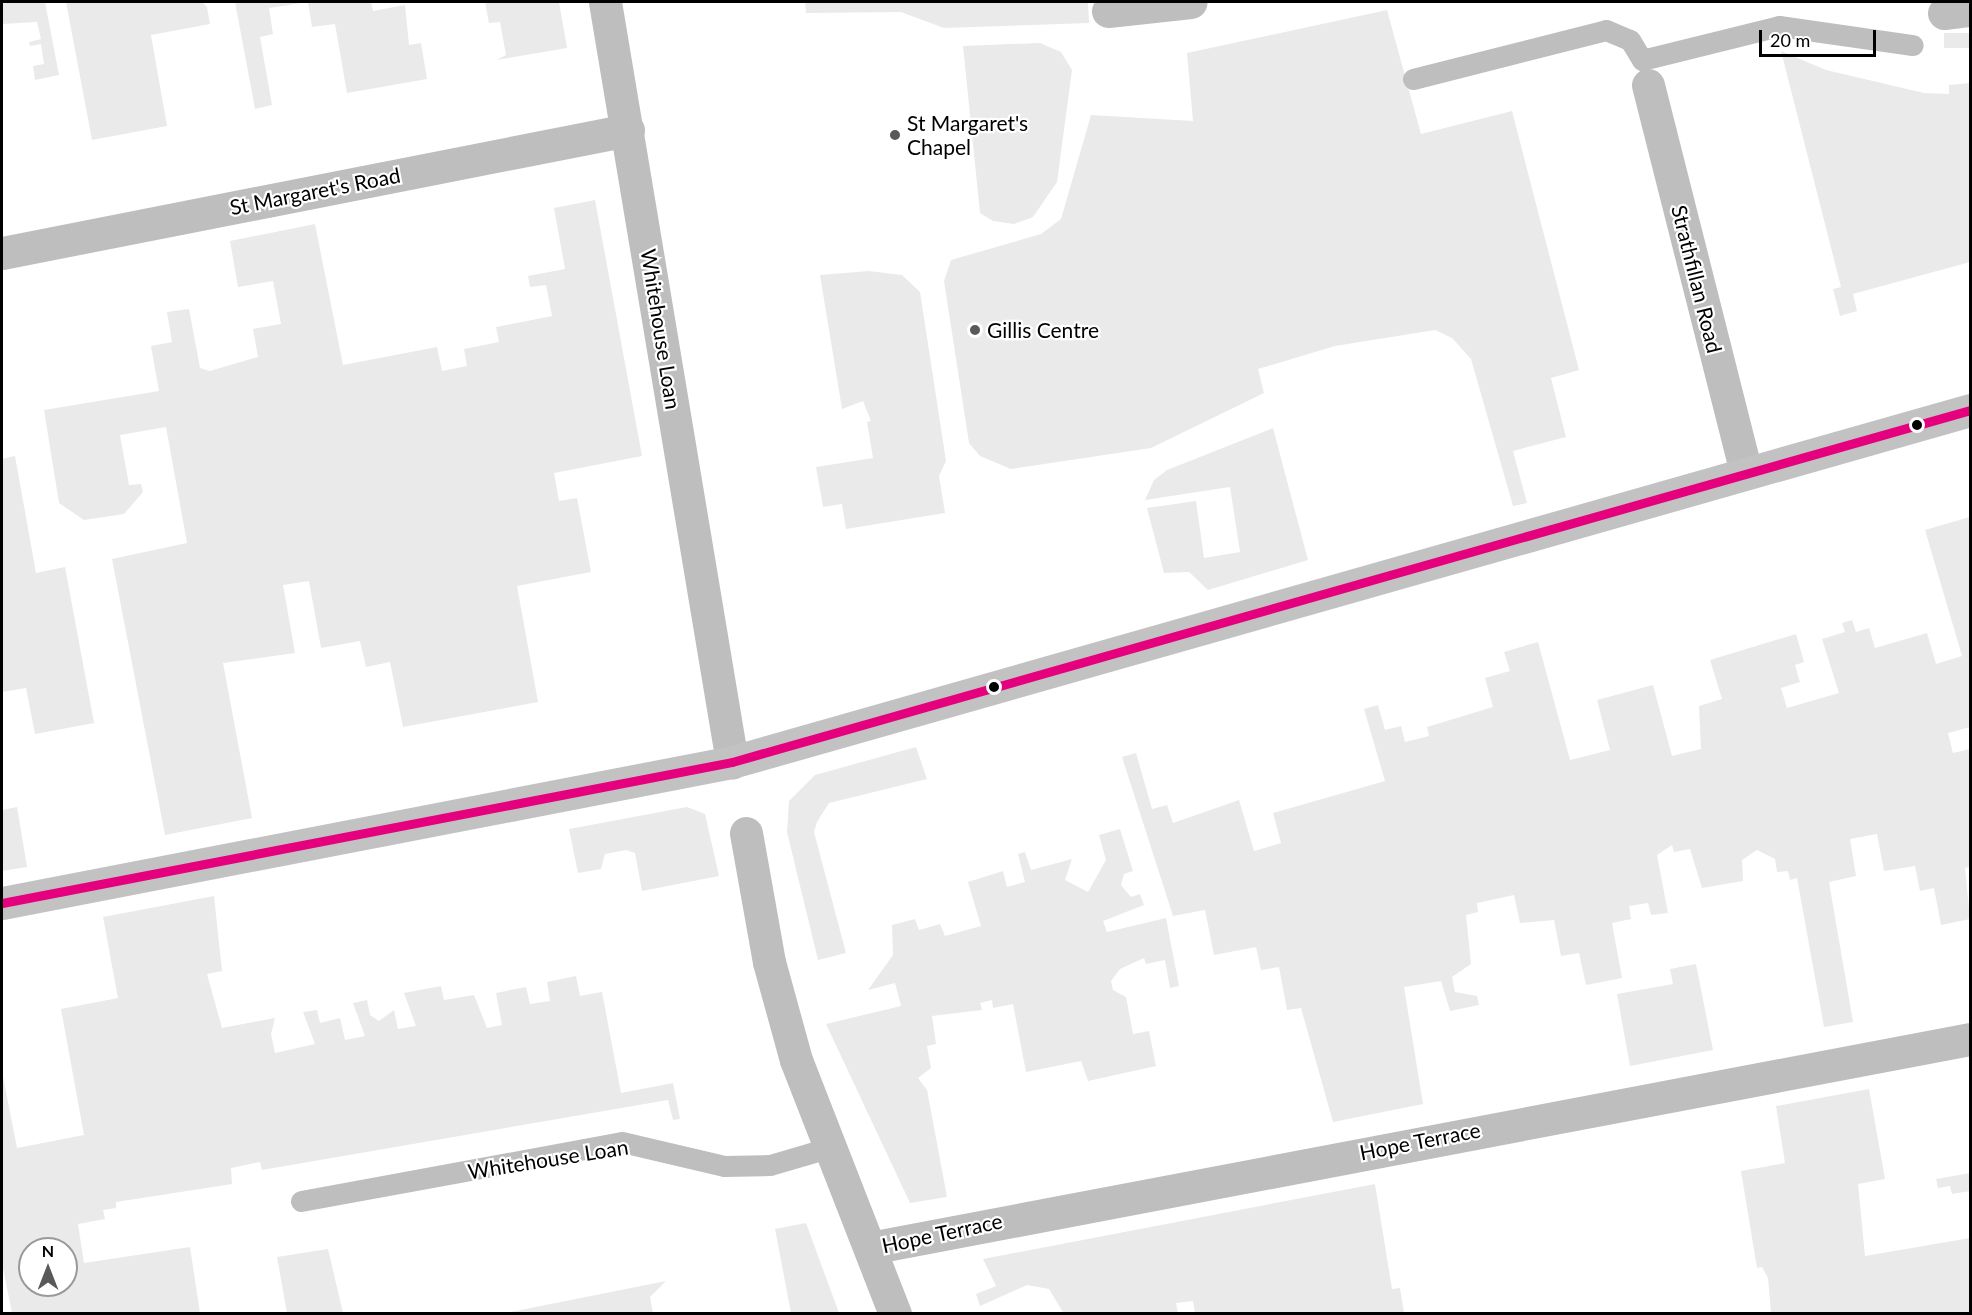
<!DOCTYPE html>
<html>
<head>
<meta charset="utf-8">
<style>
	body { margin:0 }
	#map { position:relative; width:1972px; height:1315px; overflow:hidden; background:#fff; font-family:Lato,sans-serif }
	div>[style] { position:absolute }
	.green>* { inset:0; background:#eaeaea; transform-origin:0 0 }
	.lane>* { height:21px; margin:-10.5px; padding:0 10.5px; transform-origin:10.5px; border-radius:10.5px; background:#bebebe }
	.street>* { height:33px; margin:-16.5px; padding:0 16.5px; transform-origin:16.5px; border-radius:16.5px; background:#bebebe }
	.secondary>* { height:33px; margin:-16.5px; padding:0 16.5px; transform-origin:16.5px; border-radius:16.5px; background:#c2c2c2 }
	.bus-1>* { height:9px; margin:-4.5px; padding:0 4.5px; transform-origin:4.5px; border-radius:4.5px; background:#e5007d }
	.dots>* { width:16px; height:16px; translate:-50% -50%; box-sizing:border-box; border:3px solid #fff; border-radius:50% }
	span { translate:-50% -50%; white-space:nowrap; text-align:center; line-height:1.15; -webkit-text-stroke:4.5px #fff; paint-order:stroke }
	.poi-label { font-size:21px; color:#000 }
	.left { translate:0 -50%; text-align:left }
	.street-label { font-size:21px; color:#000 }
	.frame { position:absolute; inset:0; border:3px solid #000; pointer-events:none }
	.north { position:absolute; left:18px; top:1237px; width:60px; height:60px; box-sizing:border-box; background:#fff; border:2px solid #999; border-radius:50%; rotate:0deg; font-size:16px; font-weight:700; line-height:24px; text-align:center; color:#000 }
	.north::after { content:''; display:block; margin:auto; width:21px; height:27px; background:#595959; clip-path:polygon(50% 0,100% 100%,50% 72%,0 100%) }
	.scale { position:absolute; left:1759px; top:30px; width:117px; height:27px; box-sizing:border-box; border:3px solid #000; border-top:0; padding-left:8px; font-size:18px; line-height:21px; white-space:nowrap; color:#000; -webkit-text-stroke:4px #fff; paint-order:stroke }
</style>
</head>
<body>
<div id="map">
	<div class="green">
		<i style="clip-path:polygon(2px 2px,45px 2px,59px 75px,35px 80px,33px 66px,44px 64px,41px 44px,30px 46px,29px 42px,41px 39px,37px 22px,2px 24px)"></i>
		<i style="clip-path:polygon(66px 2px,202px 2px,207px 7px,210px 24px,151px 35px,167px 126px,92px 140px)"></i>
		<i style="clip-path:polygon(235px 2px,371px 2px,373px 11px,405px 5px,409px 45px,421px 43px,427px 79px,347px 93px,335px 24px,312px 27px,308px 2px,269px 8px,273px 34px,260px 37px,272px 105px,255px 109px)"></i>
		<i style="clip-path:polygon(485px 2px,559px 2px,567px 48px,497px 60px,506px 55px,500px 22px,489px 23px)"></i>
		<i style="clip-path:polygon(805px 2px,1088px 2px,1089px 23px,944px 28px,901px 12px,806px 13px)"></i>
		<i style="clip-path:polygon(1387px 10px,1421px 134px,1512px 111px,1579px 370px,1551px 378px,1566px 437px,1513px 451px,1527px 503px,1513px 506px,1471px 359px,1452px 338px,1435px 330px,1335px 346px,1258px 369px,1264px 393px,1151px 448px,1011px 469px,980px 456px,969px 443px,944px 281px,951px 260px,1041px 234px,1061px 219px,1091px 115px,1193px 121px,1187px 53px)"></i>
		<i style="left:1970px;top:33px;width:15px;height:26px;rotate:90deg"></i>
		<i style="clip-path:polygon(1040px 43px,1061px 52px,1072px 70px,1057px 182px,1033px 217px,1014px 224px,993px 221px,980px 213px,963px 46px)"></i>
		<i style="clip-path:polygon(1781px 51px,1826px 70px,1924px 93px,1949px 94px,1949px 85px,1970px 83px,1970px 262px,1853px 294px,1857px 311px,1840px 316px,1833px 289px,1841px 287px)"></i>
		<i style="clip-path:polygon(595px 200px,642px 456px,554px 473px,559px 501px,577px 498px,591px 572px,517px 586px,538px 702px,403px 727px,390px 662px,366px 667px,360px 641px,321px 648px,309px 581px,283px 585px,295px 653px,223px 663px,252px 818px,165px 835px,112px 559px,187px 543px,166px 427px,120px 435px,129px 485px,141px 484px,143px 492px,124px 514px,84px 520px,59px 503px,44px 410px,159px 391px,151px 346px,172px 342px,167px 312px,189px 309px,200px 368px,210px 371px,258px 357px,253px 329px,281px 324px,273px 281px,238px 287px,230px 241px,315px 224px,343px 365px,437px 347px,442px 371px,467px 366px,464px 349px,499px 342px,496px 327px,552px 316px,546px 285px,530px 287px,528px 276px,565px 269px,554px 208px)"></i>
		<i style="clip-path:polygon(869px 271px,902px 275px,920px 292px,946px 461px,939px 476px,945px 513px,846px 529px,842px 504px,823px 507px,816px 467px,873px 458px,867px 422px,871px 421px,863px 401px,842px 409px,820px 275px)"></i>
		<i style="clip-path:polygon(1273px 428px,1308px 560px,1208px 590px,1189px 572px,1164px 573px,1147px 508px,1196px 501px,1204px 558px,1240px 552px,1230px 487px,1145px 500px,1154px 480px,1167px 470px)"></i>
		<i style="clip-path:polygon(15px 456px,36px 573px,65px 567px,94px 723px,35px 734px,26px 688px,2px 692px,2px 459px)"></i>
		<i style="clip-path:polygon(1970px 517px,1970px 727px,1948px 733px,1953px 753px,1970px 749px,1970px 867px,1965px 868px,1970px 919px,1941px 925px,1934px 888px,1920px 891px,1915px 866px,1884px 871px,1877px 834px,1850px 839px,1856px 876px,1829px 882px,1853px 1022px,1824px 1027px,1797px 878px,1790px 880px,1788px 871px,1777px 872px,1775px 859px,1757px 850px,1742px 860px,1743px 881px,1702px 888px,1690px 849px,1674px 852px,1672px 845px,1657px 855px,1668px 913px,1651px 915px,1648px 903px,1629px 906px,1631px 919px,1612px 923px,1622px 978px,1586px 985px,1579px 953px,1561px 956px,1554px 920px,1520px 923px,1514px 895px,1477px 903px,1478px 912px,1466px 915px,1471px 964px,1452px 977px,1455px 992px,1477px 996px,1479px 1005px,1450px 1011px,1441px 981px,1404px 987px,1423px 1104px,1333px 1122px,1301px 1008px,1287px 1010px,1279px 967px,1261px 970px,1256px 947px,1214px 955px,1205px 910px,1173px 916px,1122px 757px,1136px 753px,1152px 809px,1167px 805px,1173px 823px,1239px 800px,1254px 851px,1281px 843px,1273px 813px,1385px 781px,1364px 709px,1378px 705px,1385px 730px,1401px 726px,1405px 742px,1429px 736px,1427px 727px,1493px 707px,1485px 678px,1510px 671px,1504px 652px,1538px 642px,1570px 760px,1610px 750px,1597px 700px,1653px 685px,1672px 756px,1701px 749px,1699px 706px,1722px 699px,1710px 660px,1796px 634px,1804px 662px,1795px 665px,1800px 682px,1781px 688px,1787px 708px,1839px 693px,1822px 639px,1845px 632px,1842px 623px,1852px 620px,1856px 632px,1869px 628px,1875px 648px,1927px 633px,1936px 664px,1962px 656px,1925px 530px)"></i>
		<i style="clip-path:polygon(916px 747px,927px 779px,829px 803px,817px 822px,814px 832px,846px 953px,818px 960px,787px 832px,789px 801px,815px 775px)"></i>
		<i style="clip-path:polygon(17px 807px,27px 867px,2px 871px,2px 810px)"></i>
		<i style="clip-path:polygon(687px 807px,705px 814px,719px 876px,642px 891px,635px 853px,626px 850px,605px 854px,601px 869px,578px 873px,569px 829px)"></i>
		<i style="clip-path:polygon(1120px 829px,1133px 871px,1124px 874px,1121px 885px,1131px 897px,1140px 894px,1144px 905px,1103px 921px,1107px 932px,1166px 918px,1179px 986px,1170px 988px,1165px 960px,1146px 964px,1144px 958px,1120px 969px,1111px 981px,1113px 990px,1126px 997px,1133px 1034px,1149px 1031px,1156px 1066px,1088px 1081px,1081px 1061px,1026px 1072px,1013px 1004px,993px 1008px,992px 1000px,980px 1003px,982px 1010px,932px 1016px,936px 1044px,927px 1046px,931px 1068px,918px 1078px,927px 1090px,947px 1197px,910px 1203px,826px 1024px,901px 1006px,895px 983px,868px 990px,893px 955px,892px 925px,915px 919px,919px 930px,940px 924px,945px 936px,981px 926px,968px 882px,1003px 871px,1007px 887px,1025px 882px,1018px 854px,1025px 852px,1031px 870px,1072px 859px,1065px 880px,1088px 892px,1106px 860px,1099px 835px)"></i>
		<i style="clip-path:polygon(evenodd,214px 896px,222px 971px,207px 974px,222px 1028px,275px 1018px,271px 1034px,275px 1053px,315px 1044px,303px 1012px,317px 1010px,320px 1023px,340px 1018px,345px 1040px,365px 1036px,353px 1003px,367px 1000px,370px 1015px,379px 1021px,394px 1010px,398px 1029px,416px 1026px,404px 993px,441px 986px,444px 1000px,474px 995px,487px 1028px,502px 1025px,496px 993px,526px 987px,530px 1004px,550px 1001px,547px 982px,576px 976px,580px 996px,602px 992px,621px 1093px,673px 1083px,680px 1119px,673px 1120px,668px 1100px,262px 1170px,260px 1162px,231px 1168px,232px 1184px,116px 1202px,116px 1208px,103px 1210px,105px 1219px,78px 1224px,84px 1263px,190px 1247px,200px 1313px,12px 1313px,2px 1263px,2px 1071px,17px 1148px,84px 1135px,61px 1009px,118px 998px,103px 917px,214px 896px,30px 1249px,66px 1249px,66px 1285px,30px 1285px,30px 1249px)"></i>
		<i style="clip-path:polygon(1696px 964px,1713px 1050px,1630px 1066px,1617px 994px,1673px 984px,1670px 969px)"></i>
		<i style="clip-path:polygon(1869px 1089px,1885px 1179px,1858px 1184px,1865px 1256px,1970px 1238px,1970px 1313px,1771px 1313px,1768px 1278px,1762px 1267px,1757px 1268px,1741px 1171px,1785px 1163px,1776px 1106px)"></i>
		<i style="clip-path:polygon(1970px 1173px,1970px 1191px,1952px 1194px,1950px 1186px,1938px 1188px,1936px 1179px)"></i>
		<i style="clip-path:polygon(1375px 1184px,1392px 1289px,1400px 1288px,1404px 1313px,1195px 1313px,1193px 1301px,1176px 1303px,1178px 1313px,1064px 1314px,1049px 1289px,1027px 1285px,980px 1306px,976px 1294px,996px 1286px,983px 1259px)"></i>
		<i style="clip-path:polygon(806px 1223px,839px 1313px,791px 1313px,775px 1229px)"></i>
		<i style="clip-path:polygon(328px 1249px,343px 1313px,287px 1313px,277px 1257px)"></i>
		<i style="clip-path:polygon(666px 1281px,650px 1297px,653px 1313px,505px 1313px)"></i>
	</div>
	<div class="lane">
		<i style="left:1413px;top:79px;width:199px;rotate:-14.2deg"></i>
		<i style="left:1606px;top:30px;width:26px;rotate:23deg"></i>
		<i style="left:1630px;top:40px;width:23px;rotate:59deg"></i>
		<i style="left:1642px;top:60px;width:141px;rotate:-13.9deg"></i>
		<i style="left:1779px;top:26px;width:135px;rotate:8.1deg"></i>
		<i style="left:301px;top:1201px;width:326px;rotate:-10.4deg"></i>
		<i style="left:622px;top:1142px;width:105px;rotate:13.2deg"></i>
		<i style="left:724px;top:1166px;width:46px;rotate:-1.2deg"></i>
		<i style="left:770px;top:1165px;width:60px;rotate:-16.3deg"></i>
	</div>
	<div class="street">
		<i style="left:605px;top:2px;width:771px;rotate:80.51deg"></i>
		<i style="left:1108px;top:11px;width:83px;rotate:-6.2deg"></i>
		<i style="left:1944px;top:13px;width:26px;rotate:-7deg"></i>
		<i style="left:1648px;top:85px;width:400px;rotate:75.8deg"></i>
		<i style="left:2px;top:253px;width:638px;rotate:-11.12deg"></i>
		<i style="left:746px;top:833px;width:131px;rotate:79.9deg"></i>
		<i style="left:769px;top:962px;width:102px;rotate:74.6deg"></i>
		<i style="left:796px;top:1060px;width:273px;rotate:68.7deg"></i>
		<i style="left:870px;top:1248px;width:1120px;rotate:-10.76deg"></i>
	</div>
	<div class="secondary">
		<i style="left:2px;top:903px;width:743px;rotate:-10.93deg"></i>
		<i style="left:732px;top:762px;width:1287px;rotate:-15.87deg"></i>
	</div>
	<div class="bus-1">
		<i style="left:2px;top:903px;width:743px;rotate:-10.93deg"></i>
		<i style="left:732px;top:762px;width:1287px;rotate:-15.87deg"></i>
	</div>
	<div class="dots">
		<i style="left:895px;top:135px;background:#595959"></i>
		<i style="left:975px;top:330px;background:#595959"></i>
		<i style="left:1917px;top:425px;background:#000"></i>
		<i style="left:994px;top:687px;background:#000"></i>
	</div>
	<div class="poi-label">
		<span class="left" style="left:907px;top:135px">St Margaret's<br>Chapel</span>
		<span class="left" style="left:987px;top:330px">Gillis Centre</span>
	</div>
	<div class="street-label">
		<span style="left:315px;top:191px;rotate:-11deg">St Margaret's Road</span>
		<span style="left:1697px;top:279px;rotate:76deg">Strathfillan Road</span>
		<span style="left:661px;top:329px;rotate:81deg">Whitehouse Loan</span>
		<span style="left:1420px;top:1141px;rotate:-11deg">Hope Terrace</span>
		<span style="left:548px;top:1159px;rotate:-9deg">Whitehouse Loan</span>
		<span style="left:942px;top:1233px;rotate:-12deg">Hope Terrace</span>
	</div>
	<div class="frame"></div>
	<div class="north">N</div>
	<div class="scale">20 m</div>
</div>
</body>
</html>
